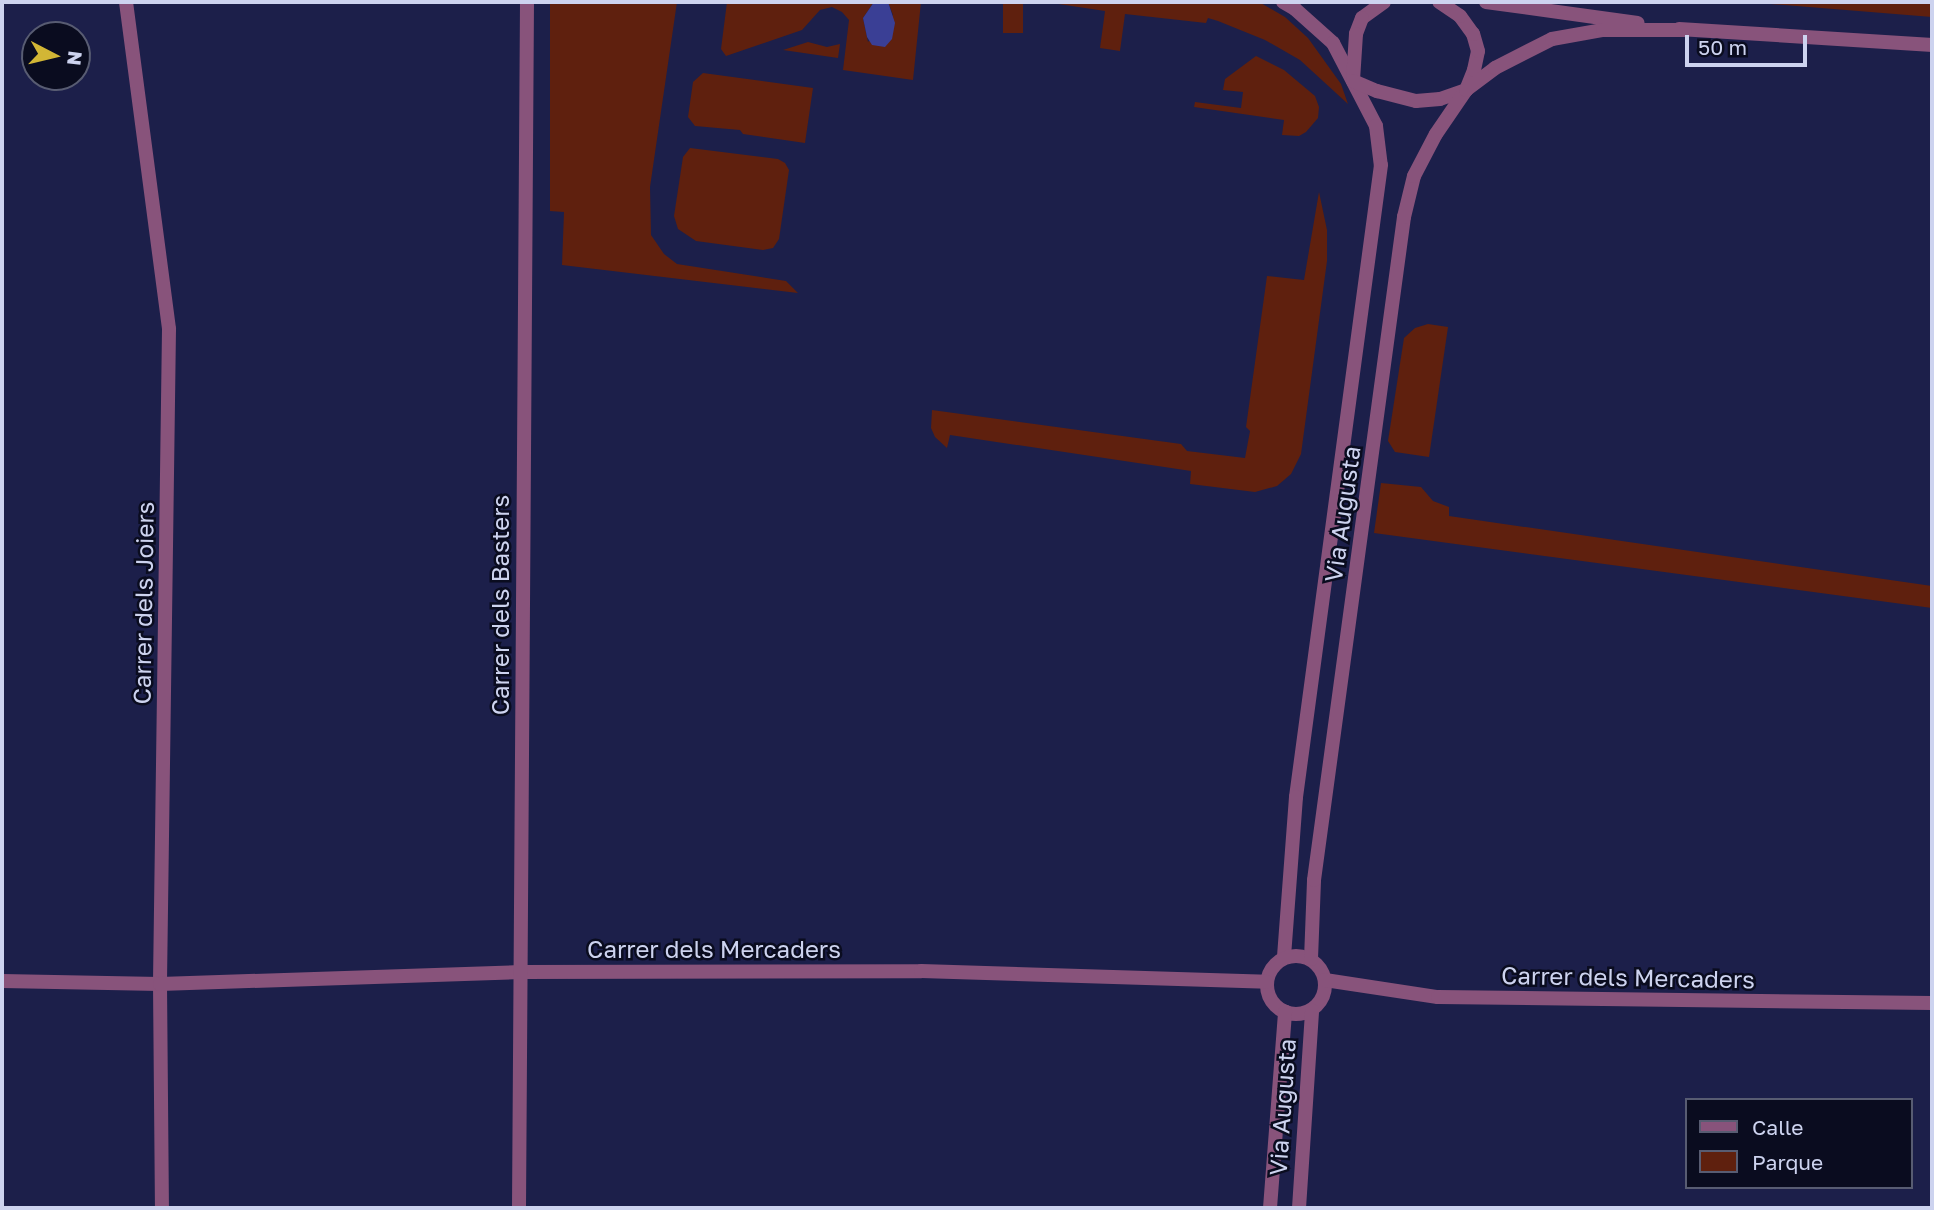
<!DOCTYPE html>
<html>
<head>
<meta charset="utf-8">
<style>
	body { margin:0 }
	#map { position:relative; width:1934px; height:1210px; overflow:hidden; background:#1c1f4a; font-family:"Golos Text",sans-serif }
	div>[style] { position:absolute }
	.green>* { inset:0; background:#5f200e; transform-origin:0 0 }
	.water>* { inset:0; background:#3a3f95 }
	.street>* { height:14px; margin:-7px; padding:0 7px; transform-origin:7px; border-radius:7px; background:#88537b }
	.street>.ring { margin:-7px; padding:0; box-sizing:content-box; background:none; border:14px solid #88537b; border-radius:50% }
	span { translate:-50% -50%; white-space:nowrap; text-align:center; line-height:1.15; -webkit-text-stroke:5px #0a0c1f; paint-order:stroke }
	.street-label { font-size:24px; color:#cdd3ef }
	.frame { position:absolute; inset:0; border:4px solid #cdd3ef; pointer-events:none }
	.legend { position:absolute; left:1685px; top:1098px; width:228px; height:91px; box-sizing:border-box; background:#0a0c1f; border:2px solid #585c72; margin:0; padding:9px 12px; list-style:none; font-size:21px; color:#cdd3ef }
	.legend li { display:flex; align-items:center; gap:14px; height:35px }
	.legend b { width:35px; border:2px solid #585c72 }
	.north { position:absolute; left:21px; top:21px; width:70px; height:70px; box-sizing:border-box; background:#0a0c1f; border:2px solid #585c72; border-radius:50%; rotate:97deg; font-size:19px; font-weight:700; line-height:28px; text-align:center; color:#cdd3ef }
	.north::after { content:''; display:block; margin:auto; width:24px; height:32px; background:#d2b635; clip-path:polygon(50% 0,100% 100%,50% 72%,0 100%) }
	.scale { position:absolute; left:1685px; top:35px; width:122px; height:32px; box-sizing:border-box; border:4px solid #cdd3ef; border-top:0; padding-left:9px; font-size:21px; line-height:24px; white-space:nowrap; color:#cdd3ef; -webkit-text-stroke:5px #0a0c1f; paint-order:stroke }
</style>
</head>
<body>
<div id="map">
	<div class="green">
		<i style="clip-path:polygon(550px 2px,677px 2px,650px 187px,651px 235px,664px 254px,677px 264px,786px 281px,798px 293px,562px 265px,564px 212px,550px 211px)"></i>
		<i style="clip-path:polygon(727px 2px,874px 2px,863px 18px,868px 42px,893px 15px,888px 2px,921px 2px,913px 80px,843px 70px,849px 20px,842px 12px,832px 7px,820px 10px,802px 30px,726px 56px,721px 49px)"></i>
		<i style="left:1003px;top:2px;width:20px;height:31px"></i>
		<i style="clip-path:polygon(1045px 2px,1259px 2px,1285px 17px,1308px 38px,1341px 84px,1348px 104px,1300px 60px,1265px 40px,1218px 21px,1208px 18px,1206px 23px,1125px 14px,1120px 51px,1100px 48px,1105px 11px)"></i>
		<i style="clip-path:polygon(1746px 2px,1932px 2px,1932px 17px)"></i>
		<i style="clip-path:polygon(808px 42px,827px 47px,840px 44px,838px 58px,783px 50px)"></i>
		<i style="clip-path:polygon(1256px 56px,1284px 70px,1315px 96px,1319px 107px,1318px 118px,1306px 132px,1299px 136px,1282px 135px,1284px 120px,1194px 107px,1195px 102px,1241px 108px,1243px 92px,1223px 90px,1225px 79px)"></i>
		<i style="clip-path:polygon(703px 73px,813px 88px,805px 143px,743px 134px,740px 130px,695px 126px,688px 117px,693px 82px)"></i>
		<i style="clip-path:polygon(690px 148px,778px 159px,785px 163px,789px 170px,779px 239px,773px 248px,763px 250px,696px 241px,678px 229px,674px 216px,683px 157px)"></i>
		<i style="clip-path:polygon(1319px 192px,1327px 230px,1327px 261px,1301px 454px,1291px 474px,1277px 486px,1255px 492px,1190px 484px,1191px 471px,950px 435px,947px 448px,935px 437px,931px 428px,932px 410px,1181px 444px,1187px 451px,1245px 458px,1250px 431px,1246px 427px,1267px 276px,1304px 280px)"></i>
		<i style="clip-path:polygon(1428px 324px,1448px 327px,1429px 457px,1395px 452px,1388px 441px,1404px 338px,1415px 328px)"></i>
		<i style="clip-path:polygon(1381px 483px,1421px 487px,1433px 501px,1449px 507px,1449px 516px,1932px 586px,1932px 608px,1374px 533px)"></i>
	</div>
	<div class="water">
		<i style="clip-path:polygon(874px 2px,888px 2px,895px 23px,892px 39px,885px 47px,872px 45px,867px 37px,863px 18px)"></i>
	</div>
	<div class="street">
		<i style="left:126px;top:2px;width:330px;rotate:82.5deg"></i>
		<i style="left:169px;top:329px;width:655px;rotate:90.79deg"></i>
		<i style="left:160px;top:984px;width:224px;rotate:89.5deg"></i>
		<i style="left:1283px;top:2px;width:14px;rotate:30deg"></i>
		<i style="left:1295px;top:9px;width:51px;rotate:41.8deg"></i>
		<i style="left:1333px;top:43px;width:93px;rotate:62.6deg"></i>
		<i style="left:1376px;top:126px;width:39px;rotate:83deg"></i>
		<i style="left:1381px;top:165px;width:638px;rotate:97.66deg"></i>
		<i style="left:1296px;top:797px;width:161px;rotate:94.3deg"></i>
		<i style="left:1384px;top:2px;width:27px;rotate:144deg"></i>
		<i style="left:1362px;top:18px;width:17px;rotate:111deg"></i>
		<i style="left:1356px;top:34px;width:47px;rotate:93.7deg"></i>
		<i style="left:1353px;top:81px;width:26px;rotate:23deg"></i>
		<i style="left:1377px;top:91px;width:40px;rotate:14.4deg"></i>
		<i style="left:1416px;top:101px;width:24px;rotate:-5deg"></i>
		<i style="left:1440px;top:99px;width:28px;rotate:-19deg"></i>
		<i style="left:1466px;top:90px;width:22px;rotate:-68deg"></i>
		<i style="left:1474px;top:70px;width:19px;rotate:-78deg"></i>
		<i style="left:1478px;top:51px;width:18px;rotate:-106deg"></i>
		<i style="left:1473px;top:34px;width:22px;rotate:-126deg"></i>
		<i style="left:1460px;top:16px;width:25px;rotate:-146deg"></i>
		<i style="left:1486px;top:2px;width:153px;rotate:7.9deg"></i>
		<i style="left:1679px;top:29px;width:254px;rotate:3.6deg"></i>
		<i class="ring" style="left:1267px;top:956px;width:44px;height:44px"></i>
		<i style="left:1311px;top:959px;width:79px;rotate:-87.8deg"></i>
		<i style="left:1314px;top:880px;width:669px;rotate:-82.27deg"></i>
		<i style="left:1404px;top:217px;width:42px;rotate:-76.3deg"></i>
		<i style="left:1414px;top:176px;width:47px;rotate:-62.4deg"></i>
		<i style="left:1436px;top:134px;width:53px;rotate:-55.7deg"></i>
		<i style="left:1466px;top:90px;width:36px;rotate:-37deg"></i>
		<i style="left:1495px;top:68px;width:64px;rotate:-27deg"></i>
		<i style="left:1552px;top:39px;width:52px;rotate:-10deg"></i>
		<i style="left:1603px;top:30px;width:82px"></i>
		<i style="left:1325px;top:980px;width:114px;rotate:8.6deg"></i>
		<i style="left:1438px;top:997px;width:494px;rotate:0.7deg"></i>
		<i style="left:2px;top:981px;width:158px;rotate:1.1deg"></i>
		<i style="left:160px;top:984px;width:360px;rotate:-1.9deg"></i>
		<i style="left:520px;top:972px;width:401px;rotate:-0.1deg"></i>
		<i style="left:921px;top:971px;width:346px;rotate:1.8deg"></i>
		<i style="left:519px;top:1208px;width:1206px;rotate:-89.62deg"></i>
		<i style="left:1270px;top:1208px;width:197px;rotate:-85.6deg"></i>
		<i style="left:1299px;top:1208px;width:198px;rotate:-86.2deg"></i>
	</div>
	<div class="street-label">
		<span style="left:1342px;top:514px;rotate:-82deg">Via Augusta</span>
		<span style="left:143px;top:603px;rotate:-89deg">Carrer dels Joiers</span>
		<span style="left:500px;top:605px;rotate:-90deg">Carrer dels Basters</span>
		<span style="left:714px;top:949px">Carrer dels Mercaders</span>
		<span style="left:1628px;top:977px;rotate:1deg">Carrer dels Mercaders</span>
		<span style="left:1282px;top:1107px;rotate:-86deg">Via Augusta</span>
	</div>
	<div class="frame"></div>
	<ul class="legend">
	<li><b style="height:9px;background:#88537b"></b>Calle</li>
	<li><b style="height:19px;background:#5f200e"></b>Parque</li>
	</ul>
	<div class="north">N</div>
	<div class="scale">50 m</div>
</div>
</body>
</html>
